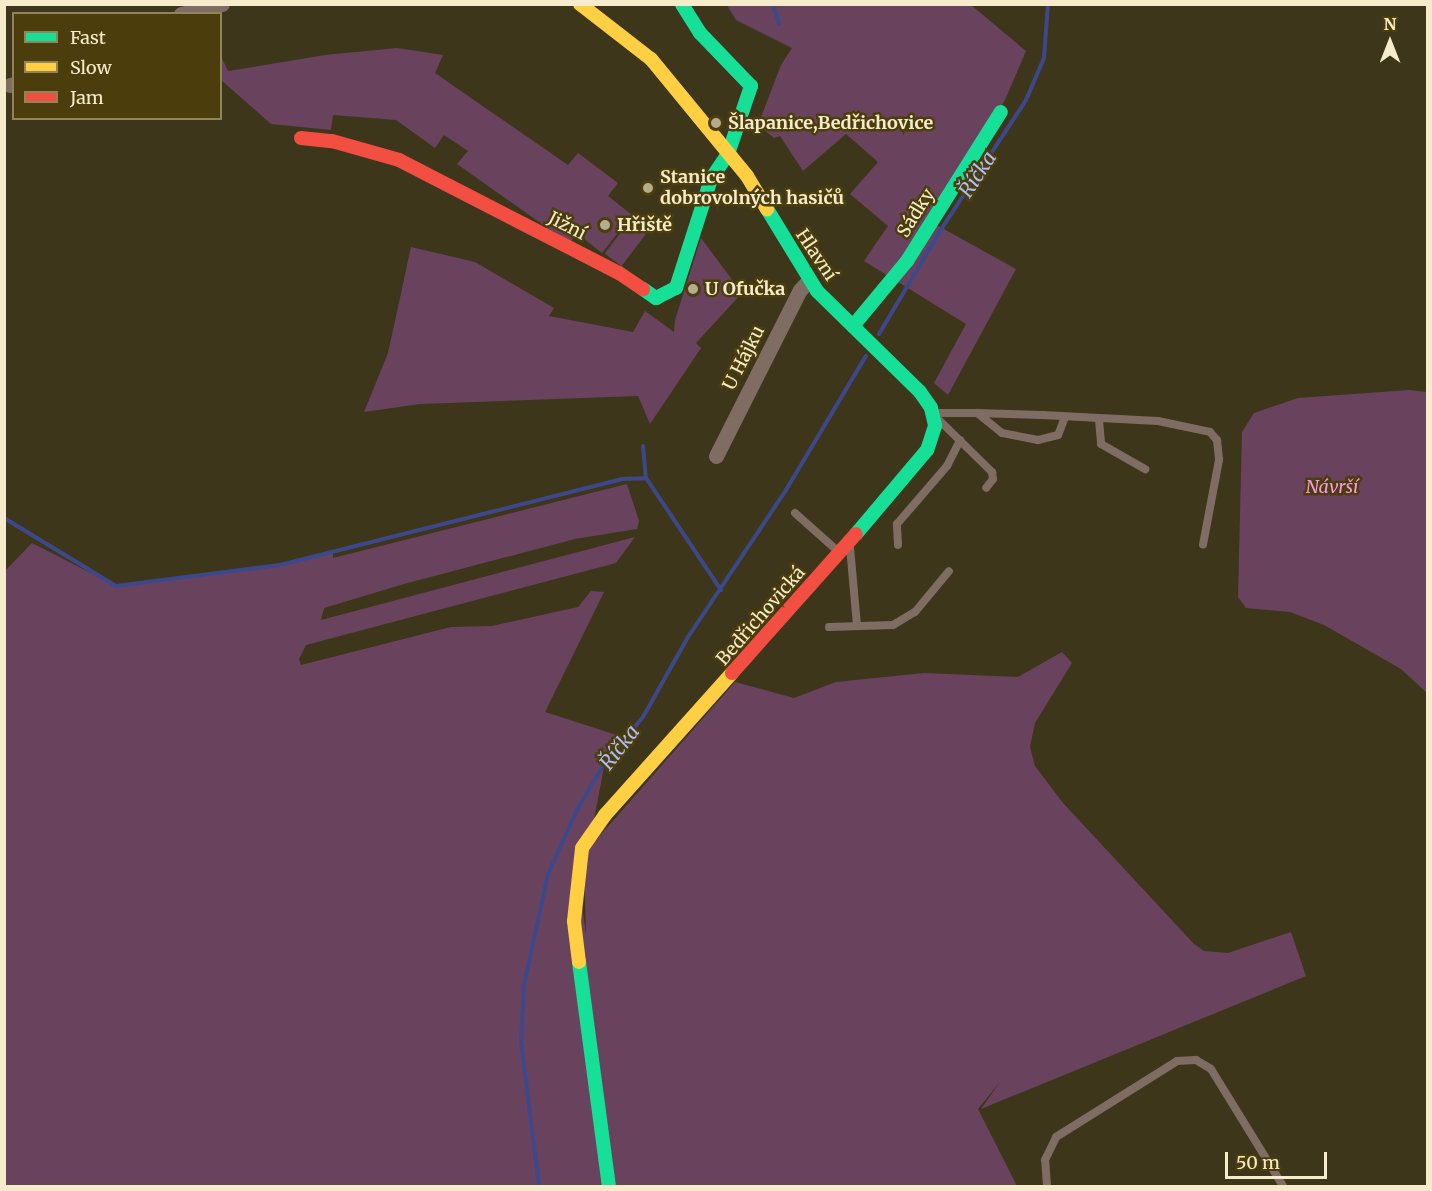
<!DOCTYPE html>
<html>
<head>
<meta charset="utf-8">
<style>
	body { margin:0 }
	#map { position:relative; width:1432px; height:1191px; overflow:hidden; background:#3d361b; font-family:Merriweather,serif }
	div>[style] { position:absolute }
	.green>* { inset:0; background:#69435e; transform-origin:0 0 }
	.stream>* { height:4px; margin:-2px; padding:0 2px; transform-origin:2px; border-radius:2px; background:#3d488b }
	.lane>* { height:8px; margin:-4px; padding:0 4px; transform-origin:4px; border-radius:4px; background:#7f6c63 }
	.street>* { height:15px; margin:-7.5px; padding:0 7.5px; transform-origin:7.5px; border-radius:7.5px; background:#7f6c63 }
	.fast>* { height:14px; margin:-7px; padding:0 7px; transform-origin:7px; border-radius:7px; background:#16e098 }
	.slow>* { height:14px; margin:-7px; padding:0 7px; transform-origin:7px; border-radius:7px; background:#ffcf43 }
	.jam>* { height:14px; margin:-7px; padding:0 7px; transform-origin:7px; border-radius:7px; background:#f24e42 }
	.dots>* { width:16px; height:16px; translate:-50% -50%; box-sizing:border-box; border:3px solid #4c3e0c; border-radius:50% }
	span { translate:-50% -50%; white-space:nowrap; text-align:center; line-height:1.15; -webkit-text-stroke:5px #4c3e0c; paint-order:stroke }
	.poi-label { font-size:18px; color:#f6eccc; font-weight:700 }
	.left { translate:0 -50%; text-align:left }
	.street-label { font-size:18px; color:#f6eccc }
	.park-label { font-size:18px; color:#f997ea; font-style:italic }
	.water-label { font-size:20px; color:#adbefe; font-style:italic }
	.frame { position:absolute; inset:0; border:6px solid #f6eccc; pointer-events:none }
	.legend { position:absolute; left:12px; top:12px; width:210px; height:108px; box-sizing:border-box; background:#4c3e0c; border:2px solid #908459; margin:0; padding:8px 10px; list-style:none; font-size:18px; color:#f6eccc }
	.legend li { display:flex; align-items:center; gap:12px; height:30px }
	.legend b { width:30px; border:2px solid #908459 }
	.north { position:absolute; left:1360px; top:12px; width:60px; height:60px; -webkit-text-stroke:4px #4c3e0c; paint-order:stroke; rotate:0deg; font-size:16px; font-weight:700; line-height:24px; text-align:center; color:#f6eccc }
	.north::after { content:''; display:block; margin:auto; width:21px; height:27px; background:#f6eccc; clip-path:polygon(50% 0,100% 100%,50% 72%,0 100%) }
	.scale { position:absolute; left:1225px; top:1152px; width:102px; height:27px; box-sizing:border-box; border:3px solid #f6eccc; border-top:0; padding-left:8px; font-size:18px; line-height:21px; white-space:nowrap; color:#f6eccc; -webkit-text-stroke:4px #4c3e0c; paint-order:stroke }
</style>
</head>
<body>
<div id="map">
	<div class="green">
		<i style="clip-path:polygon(727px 5px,971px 5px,1026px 51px,1005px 100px,933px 223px,1016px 269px,948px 395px,934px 383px,966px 324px,864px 261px,888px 226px,850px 194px,878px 162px,846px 134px,803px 171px,780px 136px,774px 138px,758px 125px,781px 65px,792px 48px,736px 20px)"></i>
		<i style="clip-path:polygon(397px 48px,443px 55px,435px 73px,568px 165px,578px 153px,618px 183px,608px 196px,632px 215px,602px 253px,578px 234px,587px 222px,571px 241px,549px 229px,457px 164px,468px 151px,444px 135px,435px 148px,396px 120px,333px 115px,331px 130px,271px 124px,221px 80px,220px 54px,228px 71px,325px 55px)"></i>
		<i style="left:633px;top:216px;width:21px;height:47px;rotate:37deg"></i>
		<i style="clip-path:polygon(701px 238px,742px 293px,696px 343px,701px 348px,650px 424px,638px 396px,420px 404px,364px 412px,388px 353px,411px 247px,475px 262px,554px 308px,549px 316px,633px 332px,645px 311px,674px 332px,675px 320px)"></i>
		<i style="clip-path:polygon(1409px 390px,1427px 392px,1427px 693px,1401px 669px,1324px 625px,1290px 612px,1246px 608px,1238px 597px,1242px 432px,1254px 413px,1298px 398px)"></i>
		<i style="clip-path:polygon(627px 484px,639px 521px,637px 529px,575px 539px,404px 584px,324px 608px,321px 620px,635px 537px,616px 563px,306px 645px,299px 659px,301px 665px,451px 627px,492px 626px,578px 607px,591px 591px,604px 592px,545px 712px,626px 738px,605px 762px,592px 830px,577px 867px,586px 935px,584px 868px,589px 848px,735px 682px,794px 698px,836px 682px,924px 673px,1018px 677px,1062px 652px,1072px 663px,1035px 723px,1030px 747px,1035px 766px,1063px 803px,1194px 944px,1204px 951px,1228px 953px,1291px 932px,1306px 976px,981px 1109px,1000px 1082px,978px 1109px,1017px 1186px,5px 1186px,4px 572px,32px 543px,116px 586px,280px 565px,333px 551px,333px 558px)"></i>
	</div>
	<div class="stream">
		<i style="left:773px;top:4px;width:21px;rotate:73deg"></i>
		<i style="left:879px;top:334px;width:123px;rotate:-59.3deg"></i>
		<i style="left:942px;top:228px;width:153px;rotate:-56.7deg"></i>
		<i style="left:1026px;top:100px;width:46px;rotate:-66.8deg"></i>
		<i style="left:1044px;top:58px;width:54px;rotate:-85.8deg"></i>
		<i style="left:643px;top:446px;width:32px;rotate:85deg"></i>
		<i style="left:646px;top:478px;width:135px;rotate:56.2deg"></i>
		<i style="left:4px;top:518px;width:131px;rotate:31.3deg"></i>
		<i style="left:116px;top:586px;width:165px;rotate:-7.3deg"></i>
		<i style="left:280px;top:565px;width:353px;rotate:-14.1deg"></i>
		<i style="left:622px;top:479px;width:24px;rotate:-2deg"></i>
		<i style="left:539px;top:1186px;width:145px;rotate:-97.1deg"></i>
		<i style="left:521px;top:1042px;width:57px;rotate:-87deg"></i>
		<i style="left:524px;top:985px;width:114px;rotate:-77.8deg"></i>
		<i style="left:548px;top:874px;width:70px;rotate:-65.6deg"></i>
		<i style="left:577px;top:810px;width:56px;rotate:-59.7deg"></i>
		<i style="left:605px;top:762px;width:59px;rotate:-49.8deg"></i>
		<i style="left:643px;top:717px;width:92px;rotate:-60.6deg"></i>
		<i style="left:688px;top:637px;width:177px;rotate:-56.3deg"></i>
		<i style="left:786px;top:490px;width:156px;rotate:-59.2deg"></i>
	</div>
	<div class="lane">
		<i style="left:934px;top:413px;width:43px"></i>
		<i style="left:1065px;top:417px;width:19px;rotate:111deg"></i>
		<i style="left:1058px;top:435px;width:21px;rotate:166deg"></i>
		<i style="left:1038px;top:440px;width:37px;rotate:-169deg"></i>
		<i style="left:1002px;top:433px;width:32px;rotate:-141deg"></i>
		<i style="left:977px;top:413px;width:65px;rotate:1.8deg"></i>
		<i style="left:1042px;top:415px;width:116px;rotate:3deg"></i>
		<i style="left:1158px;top:421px;width:53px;rotate:11.9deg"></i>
		<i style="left:1210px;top:432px;width:11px;rotate:49deg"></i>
		<i style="left:1217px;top:440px;width:20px;rotate:84deg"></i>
		<i style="left:1219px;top:460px;width:86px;rotate:100.7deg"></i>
		<i style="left:938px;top:419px;width:76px;rotate:44.5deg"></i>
		<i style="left:992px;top:472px;width:7px;rotate:82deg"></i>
		<i style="left:993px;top:479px;width:11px;rotate:128deg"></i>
		<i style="left:1099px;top:420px;width:24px;rotate:85deg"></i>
		<i style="left:1101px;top:444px;width:51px;rotate:29.6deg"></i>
		<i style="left:795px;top:513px;width:59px;rotate:41.6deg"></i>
		<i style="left:898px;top:545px;width:21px;rotate:-93deg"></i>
		<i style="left:897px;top:524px;width:77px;rotate:-49.2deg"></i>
		<i style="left:947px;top:466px;width:29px;rotate:-63deg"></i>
		<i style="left:850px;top:547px;width:79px;rotate:84.9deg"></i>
		<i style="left:829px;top:627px;width:64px;rotate:-1.8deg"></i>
		<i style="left:893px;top:625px;width:26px;rotate:-31deg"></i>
		<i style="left:915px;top:612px;width:53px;rotate:-50.3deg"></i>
		<i style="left:1047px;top:1186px;width:26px;rotate:-94deg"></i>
		<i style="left:1045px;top:1160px;width:25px;rotate:-64deg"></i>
		<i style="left:1056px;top:1137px;width:143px;rotate:-32.1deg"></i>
		<i style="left:1177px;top:1061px;width:19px;rotate:-3deg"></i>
		<i style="left:1196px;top:1060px;width:17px;rotate:31deg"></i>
		<i style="left:1211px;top:1069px;width:137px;rotate:58.4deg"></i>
	</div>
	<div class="street">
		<i style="left:181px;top:14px;width:42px;rotate:-13.7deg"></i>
		<i style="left:10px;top:85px;width:4px;rotate:-14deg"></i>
		<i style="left:716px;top:456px;width:186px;rotate:-63.2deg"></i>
		<i style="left:800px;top:290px;width:13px;rotate:-48deg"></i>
	</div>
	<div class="fast">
		<i style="left:767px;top:209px;width:96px;rotate:58.6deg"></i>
		<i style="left:817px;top:291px;width:144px;rotate:44.4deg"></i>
		<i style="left:920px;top:392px;width:19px;rotate:55deg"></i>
		<i style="left:931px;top:408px;width:18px;rotate:77deg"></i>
		<i style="left:935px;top:426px;width:25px;rotate:108deg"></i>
		<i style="left:927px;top:450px;width:110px;rotate:130.2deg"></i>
		<i style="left:643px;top:289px;width:16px;rotate:35deg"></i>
		<i style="left:656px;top:298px;width:22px;rotate:-27deg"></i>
		<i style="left:676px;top:288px;width:114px;rotate:-72.2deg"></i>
		<i style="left:711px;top:179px;width:30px;rotate:-56deg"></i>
		<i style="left:728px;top:154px;width:72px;rotate:-71.3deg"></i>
		<i style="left:751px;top:86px;width:74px;rotate:-133.9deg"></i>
		<i style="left:700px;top:33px;width:34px;rotate:-122deg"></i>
		<i style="left:853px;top:326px;width:85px;rotate:-50.3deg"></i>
		<i style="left:907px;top:261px;width:176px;rotate:-57.8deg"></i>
		<i style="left:579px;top:962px;width:226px;rotate:82.4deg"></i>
	</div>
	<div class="slow">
		<i style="left:580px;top:4px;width:90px;rotate:37.8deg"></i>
		<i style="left:651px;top:59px;width:151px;rotate:50.6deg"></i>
		<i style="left:747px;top:176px;width:39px;rotate:59deg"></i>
		<i style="left:579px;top:962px;width:41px;rotate:-97deg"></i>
		<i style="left:574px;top:921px;width:73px;rotate:-83.7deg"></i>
		<i style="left:582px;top:848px;width:40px;rotate:-55.1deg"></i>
		<i style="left:605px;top:815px;width:191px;rotate:-48.2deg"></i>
	</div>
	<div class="jam">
		<i style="left:301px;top:138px;width:31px;rotate:6deg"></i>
		<i style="left:332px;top:141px;width:70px;rotate:15.8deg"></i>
		<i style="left:399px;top:160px;width:247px;rotate:27.2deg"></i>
		<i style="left:619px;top:273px;width:29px;rotate:34deg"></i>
		<i style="left:732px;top:673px;width:186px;rotate:-48.3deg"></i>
	</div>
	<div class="dots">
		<i style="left:716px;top:123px;background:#b5ac8e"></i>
		<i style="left:648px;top:188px;background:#b5ac8e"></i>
		<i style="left:605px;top:225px;background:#b5ac8e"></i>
		<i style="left:693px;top:289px;background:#b5ac8e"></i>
	</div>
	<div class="poi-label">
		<span class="left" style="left:728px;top:123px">Šlapanice,Bedřichovice</span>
		<span class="left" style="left:660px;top:188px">Stanice<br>dobrovolných hasičů</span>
		<span class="left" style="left:617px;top:225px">Hřiště</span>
		<span class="left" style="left:705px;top:289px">U Ofučka</span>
	</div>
	<div class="street-label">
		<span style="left:916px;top:213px;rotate:-58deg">Sádky</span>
		<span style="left:567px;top:226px;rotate:27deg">Jižní</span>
		<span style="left:816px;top:255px;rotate:56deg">Hlavní</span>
		<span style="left:744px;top:358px;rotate:-63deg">U Hájku</span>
		<span style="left:761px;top:616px;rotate:-49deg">Bedřichovická</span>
	</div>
	<div class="park-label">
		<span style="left:1332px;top:487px">Návrší</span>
	</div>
	<div class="water-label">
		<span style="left:977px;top:174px;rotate:-57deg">Říčka</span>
		<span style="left:619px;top:747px;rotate:-52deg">Říčka</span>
	</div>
	<div class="frame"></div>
	<ul class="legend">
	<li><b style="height:8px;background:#16e098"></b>Fast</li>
	<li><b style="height:8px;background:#ffcf43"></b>Slow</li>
	<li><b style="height:8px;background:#f24e42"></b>Jam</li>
	</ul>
	<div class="north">N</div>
	<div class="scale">50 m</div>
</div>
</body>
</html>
